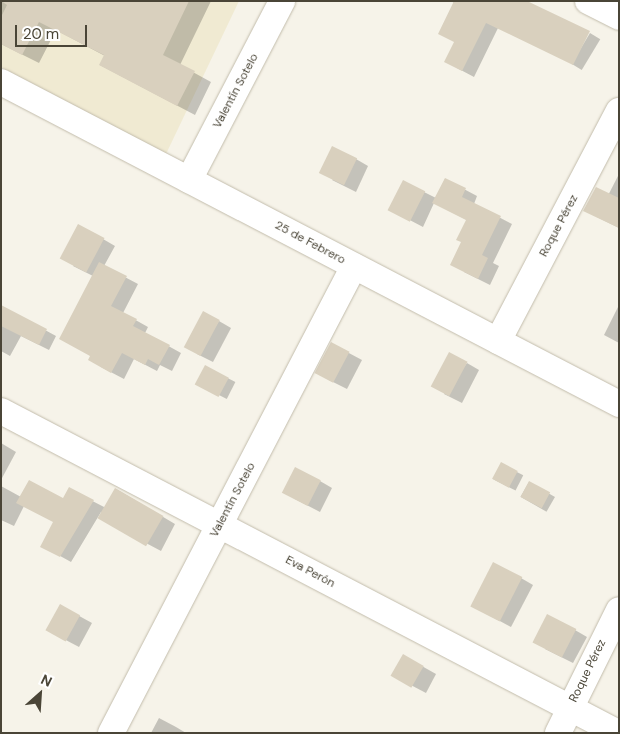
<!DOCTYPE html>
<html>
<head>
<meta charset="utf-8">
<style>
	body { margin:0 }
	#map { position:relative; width:620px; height:734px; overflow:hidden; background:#f6f3e9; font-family:"DM Sans",sans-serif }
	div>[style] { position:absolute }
	.education>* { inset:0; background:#f0ead2 }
	.shadow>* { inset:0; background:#0003; transform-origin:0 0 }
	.building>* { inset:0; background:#d9d0be; transform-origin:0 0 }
	.roads { filter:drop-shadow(0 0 1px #c2bcab) drop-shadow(0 0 1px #c2bcab) }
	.street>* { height:26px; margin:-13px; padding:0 13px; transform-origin:13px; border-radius:13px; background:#fff }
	span { translate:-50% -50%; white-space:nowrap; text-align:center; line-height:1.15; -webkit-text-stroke:4.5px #fff; paint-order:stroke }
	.street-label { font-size:12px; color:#4a4537 }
	.frame { position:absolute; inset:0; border:2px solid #4a4537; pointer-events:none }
	.north { position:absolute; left:15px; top:669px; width:50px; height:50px; -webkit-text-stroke:4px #fff; paint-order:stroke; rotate:26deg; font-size:14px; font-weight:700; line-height:20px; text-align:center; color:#4a4537 }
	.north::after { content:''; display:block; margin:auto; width:18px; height:22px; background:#4a4537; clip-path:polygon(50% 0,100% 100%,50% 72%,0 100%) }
	.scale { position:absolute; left:15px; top:25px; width:72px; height:22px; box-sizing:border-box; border:2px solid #4a4537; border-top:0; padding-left:6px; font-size:15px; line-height:18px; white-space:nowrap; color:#4a4537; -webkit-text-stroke:4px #fff; paint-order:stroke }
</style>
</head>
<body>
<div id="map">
	<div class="education">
		<i style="clip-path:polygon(1px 1px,239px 1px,166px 154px,1px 67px)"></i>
	</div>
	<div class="shadow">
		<i style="clip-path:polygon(1px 1px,211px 1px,180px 65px,211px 82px,195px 115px,100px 65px,105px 56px,56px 30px,39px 63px,1px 44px)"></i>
		<i style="clip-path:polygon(451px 1px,526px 1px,498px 28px,474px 77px,457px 68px,454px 3px)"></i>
		<i style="left:590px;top:33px;width:12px;height:36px;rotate:31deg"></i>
		<i style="clip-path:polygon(356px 159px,368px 166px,356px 192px,332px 180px)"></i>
		<i style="clip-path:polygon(619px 174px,619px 228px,597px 217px)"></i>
		<i style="clip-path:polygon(445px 179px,477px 196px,474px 204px,512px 224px,493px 263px,499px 266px,490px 285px,464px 272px,463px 242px,467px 220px,434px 203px,423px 227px,402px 216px,424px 192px,436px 198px)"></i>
		<i style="clip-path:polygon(103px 239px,115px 246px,104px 266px,138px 284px,123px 313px,148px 327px,145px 333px,181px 353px,172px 371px,160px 365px,157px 371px,134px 359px,124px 379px,101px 367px,91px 356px,93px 276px,73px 266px)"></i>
		<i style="clip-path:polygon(619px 305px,619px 343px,604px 335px)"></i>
		<i style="clip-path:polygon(1px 306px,56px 336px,49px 350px,21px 336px,10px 356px,1px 351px)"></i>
		<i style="clip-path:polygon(219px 321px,231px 328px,213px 362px,197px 354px)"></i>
		<i style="clip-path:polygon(332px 344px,362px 360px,347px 389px,329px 380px)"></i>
		<i style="clip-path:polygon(467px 363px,479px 370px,462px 403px,444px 394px)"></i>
		<i style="left:206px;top:367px;width:33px;height:19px;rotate:27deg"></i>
		<i style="clip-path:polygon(1px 443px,16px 452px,1px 480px)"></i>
		<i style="left:501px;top:464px;width:25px;height:17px;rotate:27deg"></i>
		<i style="clip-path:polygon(320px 481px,332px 488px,320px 512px,295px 499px)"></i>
		<i style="left:529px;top:482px;width:30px;height:17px;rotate:30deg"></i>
		<i style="clip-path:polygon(1px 486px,21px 497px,64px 499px,69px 489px,106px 508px,116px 489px,175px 524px,161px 551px,112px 525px,101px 512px,71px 562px,53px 552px,55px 522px,24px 506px,14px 526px,1px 520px)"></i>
		<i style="clip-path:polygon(521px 578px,533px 585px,511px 627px,483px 612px)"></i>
		<i style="clip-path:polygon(61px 606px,92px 623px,79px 647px,60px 637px)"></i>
		<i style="clip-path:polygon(575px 630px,587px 637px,573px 663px,545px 649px)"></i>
		<i style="clip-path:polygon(404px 656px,436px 674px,426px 693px,405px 682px)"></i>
		<i style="clip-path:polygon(159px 718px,176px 727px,186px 733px,151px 733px)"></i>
	</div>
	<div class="building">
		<i style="clip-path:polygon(1px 1px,189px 1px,163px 55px,195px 71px,177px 106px,99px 65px,104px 55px,39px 22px,22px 55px,1px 44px,1px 17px,7px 5px)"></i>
		<i style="clip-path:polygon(454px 1px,527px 1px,590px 31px,573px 65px,486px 23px,462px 71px,444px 62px,454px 42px,438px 34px)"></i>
		<i style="left:332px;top:146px;width:28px;height:30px;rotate:26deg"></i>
		<i style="clip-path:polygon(445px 178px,466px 188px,462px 197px,501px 216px,482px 255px,488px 258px,478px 279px,450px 265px,461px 242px,456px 240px,466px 220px,432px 203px)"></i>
		<i style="left:403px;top:180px;width:25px;height:34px;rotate:27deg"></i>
		<i style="clip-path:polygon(596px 187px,619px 198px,619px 228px,583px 211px)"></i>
		<i style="left:78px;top:224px;width:30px;height:39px;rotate:28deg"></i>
		<i style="clip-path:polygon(99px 262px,127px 276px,111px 306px,137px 319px,133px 326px,170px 345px,159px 365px,148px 359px,145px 365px,122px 353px,111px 373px,88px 360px,90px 356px,59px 339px)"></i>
		<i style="clip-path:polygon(1px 305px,47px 329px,39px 345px,1px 326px)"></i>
		<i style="left:203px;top:311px;width:19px;height:41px;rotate:28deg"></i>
		<i style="left:331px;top:342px;width:21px;height:35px;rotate:28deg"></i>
		<i style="left:449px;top:352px;width:21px;height:39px;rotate:28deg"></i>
		<i style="left:205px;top:365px;width:27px;height:22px;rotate:28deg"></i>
		<i style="left:501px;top:462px;width:19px;height:19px;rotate:28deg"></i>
		<i style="left:295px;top:467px;width:29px;height:29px;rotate:27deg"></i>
		<i style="clip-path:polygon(29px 480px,63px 498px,69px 487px,94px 500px,60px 557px,40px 547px,53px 522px,16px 503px)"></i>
		<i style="left:529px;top:481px;width:24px;height:18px;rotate:28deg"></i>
		<i style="left:115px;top:488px;width:56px;height:35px;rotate:30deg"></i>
		<i style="left:493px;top:562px;width:33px;height:50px;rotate:27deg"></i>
		<i style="left:60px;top:604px;width:23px;height:30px;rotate:29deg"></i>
		<i style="left:547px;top:614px;width:33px;height:32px;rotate:27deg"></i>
		<i style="left:403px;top:654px;width:24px;height:25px;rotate:30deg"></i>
	</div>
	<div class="roads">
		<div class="street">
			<i style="left:588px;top:1px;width:35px;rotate:27deg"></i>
			<i style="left:1px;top:82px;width:697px;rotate:27.52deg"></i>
			<i style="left:189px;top:180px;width:202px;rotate:-62.5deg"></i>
			<i style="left:498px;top:341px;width:260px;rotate:-62.3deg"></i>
			<i style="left:1px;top:411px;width:696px;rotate:27.56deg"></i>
			<i style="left:111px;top:733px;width:526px;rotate:-62.51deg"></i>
			<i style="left:558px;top:733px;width:137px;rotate:-63.6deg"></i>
		</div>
	</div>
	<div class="street-label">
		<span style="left:236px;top:91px;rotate:-62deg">Valentín Sotelo</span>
		<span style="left:559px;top:226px;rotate:-62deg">Roque Pérez</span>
		<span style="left:310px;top:243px;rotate:28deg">25 de Febrero</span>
		<span style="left:233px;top:500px;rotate:-62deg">Valentín Sotelo</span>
		<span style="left:310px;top:572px;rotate:28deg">Eva Perón</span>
		<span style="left:588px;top:671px;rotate:-64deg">Roque Pérez</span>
	</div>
	<div class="frame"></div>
	<div class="north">N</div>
	<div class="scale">20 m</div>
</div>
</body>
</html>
